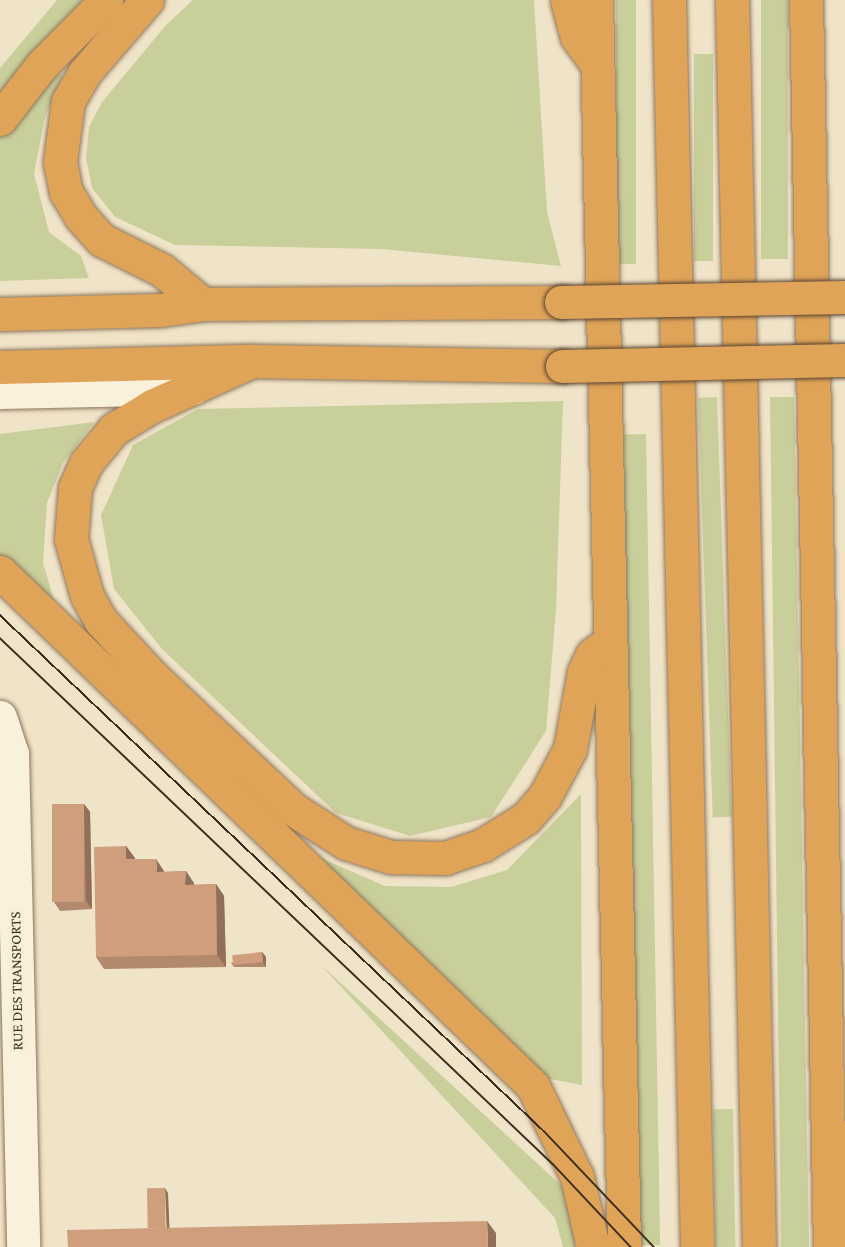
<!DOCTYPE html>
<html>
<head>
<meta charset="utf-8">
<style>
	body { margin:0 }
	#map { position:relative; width:845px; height:1247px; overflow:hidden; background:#f0e4c8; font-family:"Crimson Pro",serif }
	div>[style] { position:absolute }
	.green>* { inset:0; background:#c9cf9b; transform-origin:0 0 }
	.roads { filter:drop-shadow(0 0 2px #8d765c) drop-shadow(0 0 2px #8d765c) }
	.minor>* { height:33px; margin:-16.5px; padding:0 16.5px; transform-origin:16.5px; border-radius:16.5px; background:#faf1dc }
	.highway>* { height:33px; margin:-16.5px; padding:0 16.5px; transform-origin:16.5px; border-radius:16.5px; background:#e0a458 }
	.tram>* { height:1.5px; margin:-0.75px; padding:0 0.75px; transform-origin:0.75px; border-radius:0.75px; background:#3d2e20 }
	.bridges { filter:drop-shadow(0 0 2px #5b4430) drop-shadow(0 0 2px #5b4430) }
	.highway-bridge>* { height:33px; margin:-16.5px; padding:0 16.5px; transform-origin:16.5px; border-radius:16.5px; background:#e0a458 }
	.wall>* { inset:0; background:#b2896c }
	.shaded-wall>* { inset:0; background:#916f58 }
	.building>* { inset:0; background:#cf9f7d; transform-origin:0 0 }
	span { translate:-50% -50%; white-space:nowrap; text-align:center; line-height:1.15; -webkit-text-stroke:6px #f7eed8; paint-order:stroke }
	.street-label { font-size:15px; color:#3d2e20 }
</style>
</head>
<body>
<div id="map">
	<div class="green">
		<i style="clip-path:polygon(57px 0,85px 0,0 96px,0 68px)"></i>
		<i style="clip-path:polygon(193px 0,534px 0,547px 212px,561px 266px,381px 249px,175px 245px,115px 217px,92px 188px,86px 158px,89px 127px,102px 102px,166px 25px)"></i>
		<i style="left:616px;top:0;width:20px;height:264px"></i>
		<i style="left:761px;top:0;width:27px;height:259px"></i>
		<i style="left:694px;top:54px;width:19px;height:207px"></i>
		<i style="clip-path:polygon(54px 71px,63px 75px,45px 117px,34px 174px,49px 232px,81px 256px,89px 278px,0 281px,0 137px,18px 110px)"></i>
		<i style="left:717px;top:397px;width:420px;height:19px;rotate:88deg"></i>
		<i style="clip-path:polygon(770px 397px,794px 397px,809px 1247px,781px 1247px)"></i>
		<i style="clip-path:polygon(563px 401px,556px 609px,546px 731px,491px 817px,410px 836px,336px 813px,162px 649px,114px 589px,101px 515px,133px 445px,198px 409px)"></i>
		<i style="clip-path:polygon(94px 422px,63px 463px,47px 503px,43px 563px,59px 617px,0 561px,0 434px)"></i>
		<i style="left:646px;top:434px;width:811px;height:23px;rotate:89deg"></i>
		<i style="clip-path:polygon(581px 794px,582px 1085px,539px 1077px,316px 856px,385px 886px,451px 887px,507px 870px)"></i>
		<i style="clip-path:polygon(320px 964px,575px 1198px,575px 1247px,563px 1247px,555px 1218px)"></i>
		<i style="left:733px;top:1109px;width:138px;height:20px;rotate:89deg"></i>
	</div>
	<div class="roads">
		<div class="minor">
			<i style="left:0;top:392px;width:193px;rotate:-1.2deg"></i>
			<i style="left:0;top:717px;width:38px;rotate:72deg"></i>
			<i style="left:12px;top:753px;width:494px;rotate:88.7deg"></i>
		</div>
		<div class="highway">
			<i style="left:147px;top:0;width:95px;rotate:130.7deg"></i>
			<i style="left:85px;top:72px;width:34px;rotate:120deg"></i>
			<i style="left:68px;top:101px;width:62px;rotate:97.5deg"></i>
			<i style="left:60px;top:162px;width:31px;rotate:79deg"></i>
			<i style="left:66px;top:192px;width:29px;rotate:59deg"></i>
			<i style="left:81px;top:217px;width:31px;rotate:48deg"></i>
			<i style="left:102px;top:240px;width:67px;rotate:26.6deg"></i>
			<i style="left:162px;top:270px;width:53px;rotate:39.7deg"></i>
			<i style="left:567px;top:0;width:38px;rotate:75deg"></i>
			<i style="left:577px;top:37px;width:31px;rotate:54deg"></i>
			<i style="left:596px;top:0;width:1247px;rotate:88.71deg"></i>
			<i style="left:669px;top:0;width:1247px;rotate:88.71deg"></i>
			<i style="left:732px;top:0;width:1247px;rotate:88.76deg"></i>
			<i style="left:806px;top:0;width:1247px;rotate:88.9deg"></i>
			<i style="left:0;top:119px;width:67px;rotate:-52.3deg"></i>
			<i style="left:41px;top:66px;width:93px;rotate:-45.4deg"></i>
			<i style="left:0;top:314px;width:160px;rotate:-1.4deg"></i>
			<i style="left:160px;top:310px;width:43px;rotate:-7.9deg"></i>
			<i style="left:203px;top:304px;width:358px;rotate:-0.3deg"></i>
			<i style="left:252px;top:361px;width:110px;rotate:155.8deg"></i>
			<i style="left:152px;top:406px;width:44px;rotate:148.8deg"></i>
			<i style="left:114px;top:429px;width:44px;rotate:129.5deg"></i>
			<i style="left:86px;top:463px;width:27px;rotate:114deg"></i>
			<i style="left:75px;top:488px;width:51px;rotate:94.5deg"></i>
			<i style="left:71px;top:539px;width:59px;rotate:74.3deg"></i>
			<i style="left:87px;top:596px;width:29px;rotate:61deg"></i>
			<i style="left:101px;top:621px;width:75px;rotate:47.2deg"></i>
			<i style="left:152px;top:676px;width:194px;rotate:43.3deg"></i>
			<i style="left:293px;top:809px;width:63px;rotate:32.7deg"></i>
			<i style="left:346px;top:843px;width:47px;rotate:17.3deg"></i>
			<i style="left:391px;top:857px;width:54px;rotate:1.1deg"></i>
			<i style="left:445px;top:858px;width:40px;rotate:-18.9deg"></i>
			<i style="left:483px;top:845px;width:51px;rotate:-32.1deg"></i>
			<i style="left:526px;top:818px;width:29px;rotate:-49deg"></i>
			<i style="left:545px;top:796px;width:53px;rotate:-62deg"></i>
			<i style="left:570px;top:749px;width:78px;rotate:-79.7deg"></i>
			<i style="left:584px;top:672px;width:19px;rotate:-65deg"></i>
			<i style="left:592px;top:655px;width:21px;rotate:-37deg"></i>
			<i style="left:0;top:367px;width:252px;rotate:-1.4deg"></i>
			<i style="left:252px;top:361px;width:310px;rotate:0.9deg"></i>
			<i style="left:0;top:572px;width:740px;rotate:43.96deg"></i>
			<i style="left:533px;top:1086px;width:101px;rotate:64.2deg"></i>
			<i style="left:577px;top:1177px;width:72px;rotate:77.1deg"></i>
		</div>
	</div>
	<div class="tram">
		<i style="left:0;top:615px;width:750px;rotate:43.49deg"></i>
		<i style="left:544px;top:1131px;width:160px;rotate:46.5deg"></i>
		<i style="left:0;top:638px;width:763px;rotate:43.57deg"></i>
		<i style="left:553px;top:1164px;width:114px;rotate:46.8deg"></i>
	</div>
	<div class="bridges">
		<div class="highway-bridge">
			<i style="left:561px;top:302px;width:284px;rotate:-1deg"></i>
			<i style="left:562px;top:366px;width:283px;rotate:-1.2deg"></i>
		</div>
	</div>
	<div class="wall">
		<i style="clip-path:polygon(84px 804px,90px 812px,92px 909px,60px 911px,54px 902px)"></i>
		<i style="clip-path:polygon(126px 846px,135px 859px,164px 872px,186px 871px,194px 885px,216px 884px,224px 896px,226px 967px,104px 969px,96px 957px)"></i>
		<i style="clip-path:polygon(262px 952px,266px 957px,266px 967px,234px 967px,231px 963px)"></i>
	</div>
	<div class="shaded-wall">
		<i style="clip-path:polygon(84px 804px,90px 812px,92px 909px,86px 901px)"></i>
		<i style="clip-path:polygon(126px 846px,135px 858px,135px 871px,126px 859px)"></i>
		<i style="clip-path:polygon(156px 859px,164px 871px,165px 884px,157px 872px)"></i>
		<i style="clip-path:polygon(186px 871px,194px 883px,194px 897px,185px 885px)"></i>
		<i style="clip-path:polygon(216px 884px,224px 896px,226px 967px,217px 955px)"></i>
		<i style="clip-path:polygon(262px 952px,266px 957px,266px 967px,263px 962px)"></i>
		<i style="clip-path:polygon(165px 1188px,168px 1193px,170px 1240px,167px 1236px)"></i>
		<i style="clip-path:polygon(487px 1221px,496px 1233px,496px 1247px,488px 1247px)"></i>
	</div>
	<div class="building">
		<i style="left:52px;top:804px;width:32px;height:98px"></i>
		<i style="clip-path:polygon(126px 846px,126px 859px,156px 859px,157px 872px,186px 871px,185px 885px,216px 884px,217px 955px,96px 957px,94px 847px)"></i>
		<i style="left:262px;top:952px;width:10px;height:30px;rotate:84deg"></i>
		<i style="left:165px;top:1188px;width:40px;height:18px;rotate:89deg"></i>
		<i style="clip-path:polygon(487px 1221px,488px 1247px,68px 1247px,67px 1230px)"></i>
	</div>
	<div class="street-label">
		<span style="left:17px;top:981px;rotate:-91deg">RUE DES TRANSPORTS</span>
	</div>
</div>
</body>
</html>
